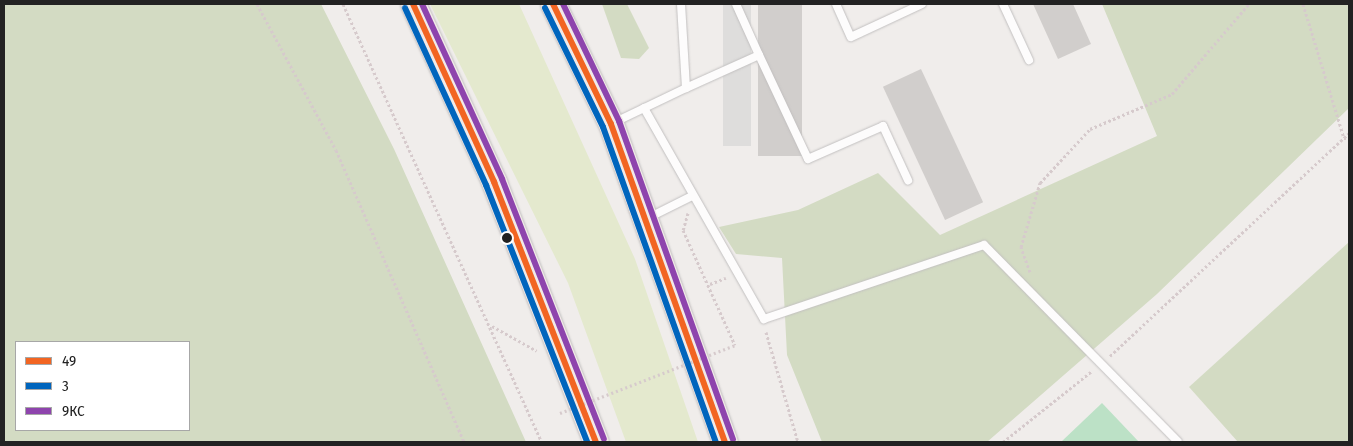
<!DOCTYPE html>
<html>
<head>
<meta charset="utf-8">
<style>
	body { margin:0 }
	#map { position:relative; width:1353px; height:446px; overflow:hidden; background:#f0edeb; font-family:"Fira Sans Condensed",sans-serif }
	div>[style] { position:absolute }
	.religious>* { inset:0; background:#dedddc; transform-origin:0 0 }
	.grass>* { inset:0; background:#e4e9ce }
	.forest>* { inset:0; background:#d3dbc3 }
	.pitch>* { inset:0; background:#bce1c6 }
	.building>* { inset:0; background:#d1cecc; transform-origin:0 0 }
	.path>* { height:3px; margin-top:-1.5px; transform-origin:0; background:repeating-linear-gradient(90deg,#d6cacc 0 2.5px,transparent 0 5px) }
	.roads { filter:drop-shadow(0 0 1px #c2c0c0) drop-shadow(0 0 1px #c2c0c0) }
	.lane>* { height:8px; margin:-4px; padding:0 4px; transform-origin:4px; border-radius:4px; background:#fdfcfc }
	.primary>* { height:25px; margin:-12.5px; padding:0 12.5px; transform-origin:12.5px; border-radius:12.5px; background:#f1eae8 }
	.path-bridge>* { height:3px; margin-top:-1.5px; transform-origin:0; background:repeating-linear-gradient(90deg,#d6cacc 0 2.5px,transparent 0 5px) }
	.bus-1>* { height:6px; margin:-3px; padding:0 3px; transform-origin:3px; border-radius:3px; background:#f26522 }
	.bus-2>* { height:6px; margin:-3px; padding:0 3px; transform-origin:3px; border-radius:3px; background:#0065bd }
	.bus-3>* { height:6px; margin:-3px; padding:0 3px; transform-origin:3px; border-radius:3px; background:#8e44ad }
	.dots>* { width:14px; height:14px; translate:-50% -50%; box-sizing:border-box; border:2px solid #fff; border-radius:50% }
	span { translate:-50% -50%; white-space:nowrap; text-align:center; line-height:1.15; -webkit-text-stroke:4.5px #fff; paint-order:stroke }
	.frame { position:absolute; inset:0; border:5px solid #222; pointer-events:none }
	.legend { position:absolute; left:15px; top:341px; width:175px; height:90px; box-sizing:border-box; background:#fff; border:1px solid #a7a7a7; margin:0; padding:6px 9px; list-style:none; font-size:15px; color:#222 }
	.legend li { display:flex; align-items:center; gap:10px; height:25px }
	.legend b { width:25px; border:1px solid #a7a7a7 }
</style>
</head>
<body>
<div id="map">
	<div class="religious">
		<i style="left:723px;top:4px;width:28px;height:142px"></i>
	</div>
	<div class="grass">
		<i style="clip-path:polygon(430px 4px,519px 4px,635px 259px,698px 442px,626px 442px,568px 283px)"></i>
	</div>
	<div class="forest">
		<i style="clip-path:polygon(evenodd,4px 4px,321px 4px,394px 149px,526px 442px,4px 442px,4px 4px,16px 342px,189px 342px,189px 430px,16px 430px,16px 342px)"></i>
		<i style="clip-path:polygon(602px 4px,627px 4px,649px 48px,639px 59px,621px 58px)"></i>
		<i style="clip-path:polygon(1102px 4px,1349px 4px,1349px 108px,1157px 294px,987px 442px,822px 442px,787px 355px,782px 258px,736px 254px,719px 227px,798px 210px,878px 173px,940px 235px,1157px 136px)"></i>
		<i style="clip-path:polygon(1349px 242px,1349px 442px,1238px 442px,1189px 387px)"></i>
	</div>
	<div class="pitch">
		<i style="clip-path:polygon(1102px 403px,1139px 442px,1061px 442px)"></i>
	</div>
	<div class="building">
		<i style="left:758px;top:4px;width:44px;height:152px"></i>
		<i style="clip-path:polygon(1033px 4px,1073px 4px,1091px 44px,1058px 59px)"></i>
		<i style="left:921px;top:69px;width:147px;height:42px;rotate:65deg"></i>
	</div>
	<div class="path">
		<i style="left:257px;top:4px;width:166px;rotate:61.6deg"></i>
		<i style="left:336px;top:150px;width:319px;rotate:66.3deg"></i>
		<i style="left:343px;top:4px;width:481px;rotate:65.6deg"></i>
		<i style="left:1303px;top:4px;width:140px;rotate:73deg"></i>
		<i style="left:1344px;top:138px;width:5px"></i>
		<i style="left:688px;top:213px;width:18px;rotate:106deg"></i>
		<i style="left:683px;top:230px;width:126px;rotate:65.7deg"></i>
		<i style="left:1030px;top:272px;width:27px;rotate:-110deg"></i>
		<i style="left:1021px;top:247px;width:67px;rotate:-73.5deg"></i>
		<i style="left:1040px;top:183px;width:74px;rotate:-47.2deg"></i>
		<i style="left:1090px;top:129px;width:89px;rotate:-23.1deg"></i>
		<i style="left:1172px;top:94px;width:118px;rotate:-49.5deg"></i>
		<i style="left:710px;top:284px;width:17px;rotate:-21deg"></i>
		<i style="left:492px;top:326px;width:51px;rotate:29.1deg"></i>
		<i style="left:766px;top:332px;width:115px;rotate:73.8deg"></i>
		<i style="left:1110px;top:356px;width:327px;rotate:-43deg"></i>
		<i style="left:1003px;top:442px;width:114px;rotate:-38.6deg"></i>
	</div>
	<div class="roads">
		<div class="lane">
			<i style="left:736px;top:4px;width:56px;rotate:65.7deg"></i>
			<i style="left:836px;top:4px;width:36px;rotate:66deg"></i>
			<i style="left:851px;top:37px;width:78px;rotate:-24.9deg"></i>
			<i style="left:1003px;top:4px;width:62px;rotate:65.1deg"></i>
			<i style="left:686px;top:88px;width:80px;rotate:-24.3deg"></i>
			<i style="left:759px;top:55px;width:115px;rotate:64.8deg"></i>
			<i style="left:808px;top:159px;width:82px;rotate:-23.7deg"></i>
			<i style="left:883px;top:126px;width:60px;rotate:65.2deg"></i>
			<i style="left:644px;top:108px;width:243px;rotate:60.4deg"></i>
			<i style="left:764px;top:319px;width:232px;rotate:-18.6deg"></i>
			<i style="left:984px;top:245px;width:276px;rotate:45.4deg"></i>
			<i style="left:613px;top:123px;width:81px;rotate:-25.6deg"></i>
			<i style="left:686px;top:88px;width:84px;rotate:-93.4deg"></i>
			<i style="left:648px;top:218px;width:49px;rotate:-26.6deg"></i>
		</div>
		<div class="primary">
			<i style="left:413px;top:4px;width:196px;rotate:65.5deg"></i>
			<i style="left:494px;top:182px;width:279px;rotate:68.6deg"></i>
			<i style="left:553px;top:4px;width:133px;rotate:64.2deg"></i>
			<i style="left:611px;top:124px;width:338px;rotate:70.3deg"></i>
		</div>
	</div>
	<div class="path-bridge">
		<i style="left:560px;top:413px;width:188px;rotate:-21.2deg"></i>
	</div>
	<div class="bus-1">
		<i style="left:413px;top:4px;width:196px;rotate:65.5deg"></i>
		<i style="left:494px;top:182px;width:279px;rotate:68.6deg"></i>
		<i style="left:553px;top:4px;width:133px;rotate:64.2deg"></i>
		<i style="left:611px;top:124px;width:338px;rotate:70.3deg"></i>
	</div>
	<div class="bus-2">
		<i style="left:405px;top:8px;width:195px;rotate:65.4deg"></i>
		<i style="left:486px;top:185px;width:276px;rotate:68.5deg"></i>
		<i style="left:545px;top:8px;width:132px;rotate:64deg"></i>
		<i style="left:603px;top:127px;width:335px;rotate:70.3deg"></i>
	</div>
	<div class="bus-3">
		<i style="left:422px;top:4px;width:192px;rotate:65.4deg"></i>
		<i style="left:502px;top:179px;width:279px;rotate:68.6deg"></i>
		<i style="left:563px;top:4px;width:130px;rotate:64.4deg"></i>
		<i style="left:619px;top:121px;width:338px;rotate:70.3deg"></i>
	</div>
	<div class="dots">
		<i style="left:507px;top:238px;background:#222"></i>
	</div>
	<div class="frame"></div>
	<ul class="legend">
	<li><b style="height:6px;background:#f26522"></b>49</li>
	<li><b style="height:6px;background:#0065bd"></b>3</li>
	<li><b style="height:6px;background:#8e44ad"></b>9КС</li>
	</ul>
</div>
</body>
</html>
